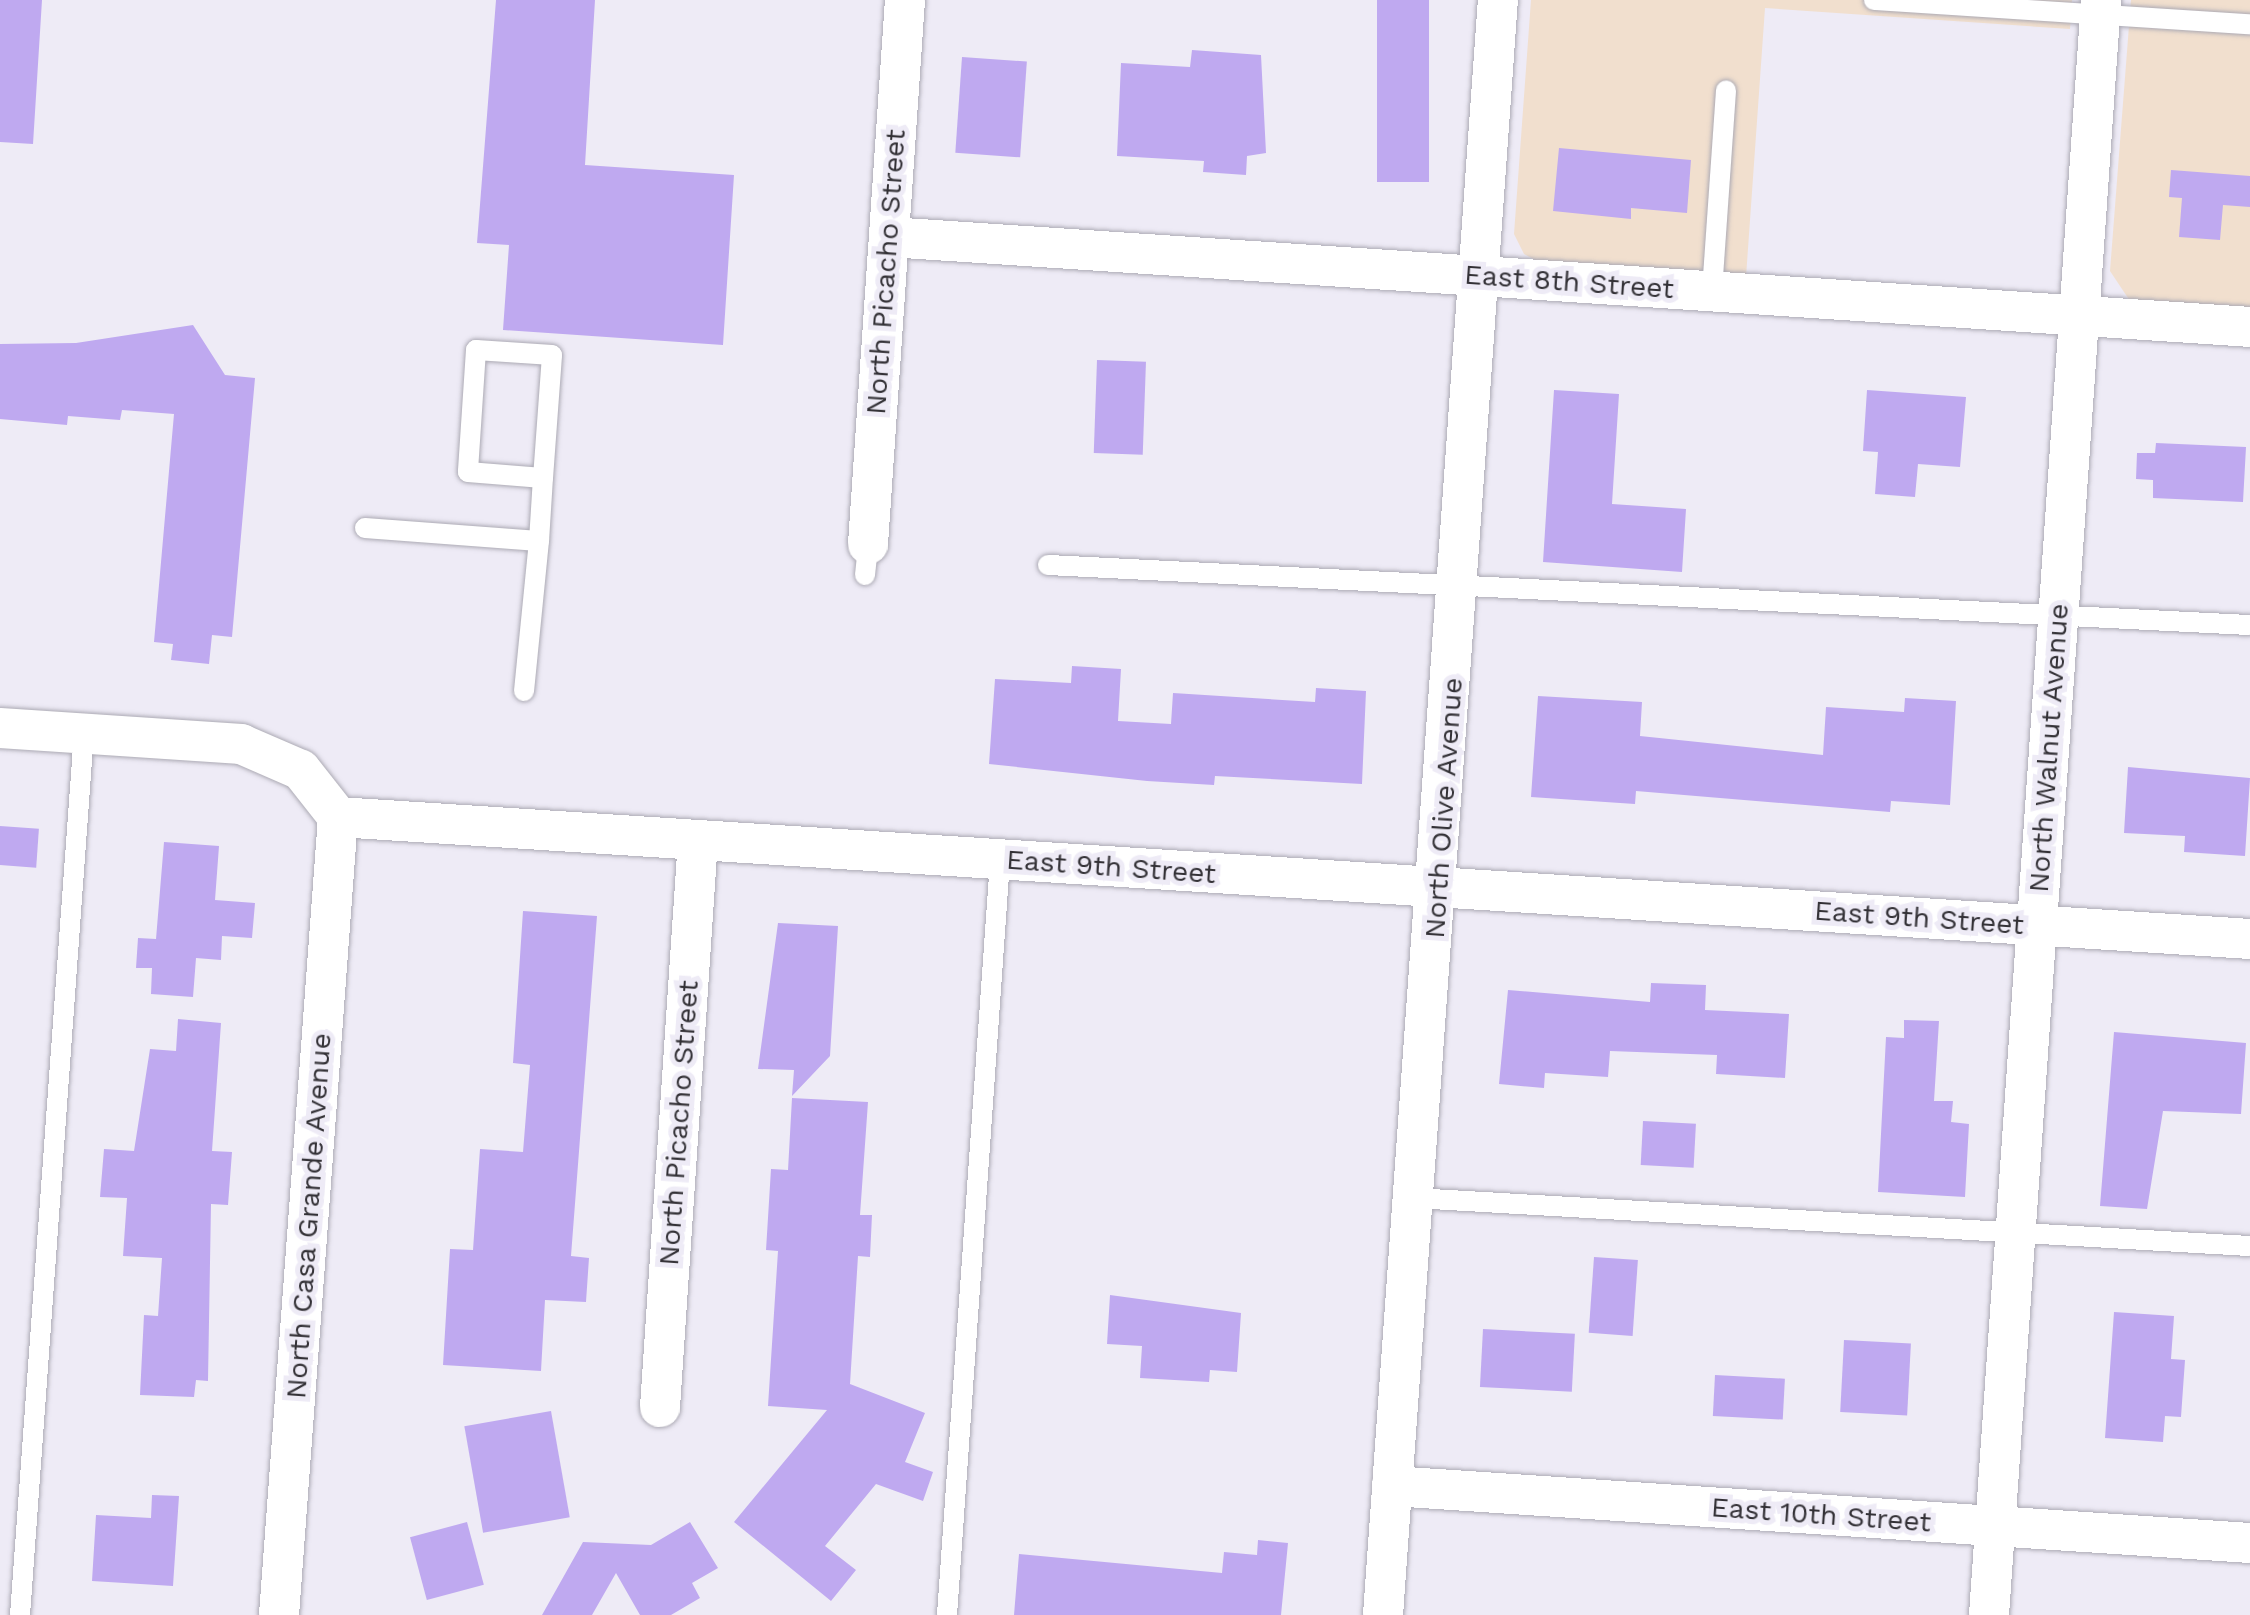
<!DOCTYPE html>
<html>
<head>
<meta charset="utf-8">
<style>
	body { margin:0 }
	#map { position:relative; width:2250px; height:1615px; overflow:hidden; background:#eeebf6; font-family:"Work Sans",sans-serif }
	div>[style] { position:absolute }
	.commercial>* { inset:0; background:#f1dfce }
	.building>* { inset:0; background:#bfa9f0; transform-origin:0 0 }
	.roads { filter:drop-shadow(0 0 2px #acaab4) drop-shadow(0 0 2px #acaab4) }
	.service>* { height:20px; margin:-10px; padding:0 10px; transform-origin:10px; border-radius:10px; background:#fff }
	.minor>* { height:40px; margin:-20px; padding:0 20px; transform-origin:20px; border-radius:20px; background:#fff }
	span { translate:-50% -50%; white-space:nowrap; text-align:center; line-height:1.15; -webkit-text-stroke:10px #eeebf6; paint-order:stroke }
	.street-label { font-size:28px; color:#333136 }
</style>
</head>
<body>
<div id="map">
	<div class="commercial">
		<i style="clip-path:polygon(1531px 0,2072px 0,2070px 29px,1765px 8px,1746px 277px,1541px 263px,1524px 254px,1514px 234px)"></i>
		<i style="clip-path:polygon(2131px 0,2250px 0,2250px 309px,2130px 301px,2110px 271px)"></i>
	</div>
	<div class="building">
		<i style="clip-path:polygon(0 0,42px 0,33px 144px,0 142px)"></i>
		<i style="clip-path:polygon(496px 0,595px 0,585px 165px,734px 175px,723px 345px,503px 330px,509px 245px,477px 243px)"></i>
		<i style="left:1377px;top:0;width:52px;height:182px"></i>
		<i style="clip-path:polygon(1192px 50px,1261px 55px,1266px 153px,1247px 156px,1246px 175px,1203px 172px,1204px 161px,1117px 156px,1121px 63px,1190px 67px)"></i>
		<i style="left:962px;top:57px;width:65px;height:96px;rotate:4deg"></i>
		<i style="clip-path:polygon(1559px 148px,1691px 160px,1687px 213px,1631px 208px,1631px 219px,1553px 211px)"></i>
		<i style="clip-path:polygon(2171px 170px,2250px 176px,2250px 207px,2223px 205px,2220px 240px,2179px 237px,2182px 198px,2169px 197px)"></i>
		<i style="clip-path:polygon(193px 325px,225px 375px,255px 378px,232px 637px,212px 635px,209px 664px,171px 660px,173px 644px,154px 642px,174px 414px,122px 410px,120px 420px,68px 416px,67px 425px,0 419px,0 344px,76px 343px)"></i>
		<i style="left:1097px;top:360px;width:49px;height:93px;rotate:2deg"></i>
		<i style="clip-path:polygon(1554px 390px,1619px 394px,1612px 504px,1686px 509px,1682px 572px,1543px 562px)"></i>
		<i style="clip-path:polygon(1867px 390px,1966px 397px,1960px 467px,1918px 464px,1915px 497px,1875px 494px,1878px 452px,1863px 451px)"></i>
		<i style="clip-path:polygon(2156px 443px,2246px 447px,2243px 502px,2153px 498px,2153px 480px,2136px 479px,2137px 453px,2155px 453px)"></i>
		<i style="clip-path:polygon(1072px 666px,1121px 669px,1118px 721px,1171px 724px,1173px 693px,1315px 702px,1316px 688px,1366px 691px,1362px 784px,1215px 776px,1214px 785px,1147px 781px,989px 764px,995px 679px,1071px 683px)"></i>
		<i style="clip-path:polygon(1538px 696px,1642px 702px,1640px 736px,1823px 755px,1826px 707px,1904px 712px,1905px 698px,1956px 701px,1950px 805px,1891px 801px,1890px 812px,1636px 791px,1635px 804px,1531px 797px)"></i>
		<i style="clip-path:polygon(2128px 767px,2250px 778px,2245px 856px,2184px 852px,2185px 836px,2124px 833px)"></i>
		<i style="left:0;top:826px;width:39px;height:39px;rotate:4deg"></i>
		<i style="clip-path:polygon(164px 842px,219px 846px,215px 900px,255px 903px,252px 938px,222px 936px,221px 960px,196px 958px,193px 997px,151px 994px,152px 968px,136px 968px,138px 938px,156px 939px)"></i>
		<i style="clip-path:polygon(523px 911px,597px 916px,571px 1256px,589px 1258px,586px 1302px,545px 1300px,541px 1371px,443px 1365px,450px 1249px,473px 1250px,480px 1149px,523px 1152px,530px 1065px,513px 1063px)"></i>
		<i style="clip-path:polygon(778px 923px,838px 926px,830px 1056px,792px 1096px,794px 1070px,758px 1069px)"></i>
		<i style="clip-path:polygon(1651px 983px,1706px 985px,1705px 1010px,1789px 1014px,1785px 1078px,1716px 1074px,1717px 1055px,1610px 1051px,1608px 1077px,1545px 1073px,1544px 1088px,1499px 1084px,1508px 990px,1650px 1002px)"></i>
		<i style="clip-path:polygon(178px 1019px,221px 1023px,212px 1151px,232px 1152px,228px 1205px,211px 1204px,208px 1381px,196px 1380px,194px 1397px,140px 1395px,144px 1315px,158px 1316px,162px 1258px,123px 1256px,127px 1198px,100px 1197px,104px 1149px,134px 1151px,150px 1049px,176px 1051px)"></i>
		<i style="clip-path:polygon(1904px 1020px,1939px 1021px,1934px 1101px,1953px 1101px,1951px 1122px,1969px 1124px,1965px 1197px,1878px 1192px,1886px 1037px,1904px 1038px)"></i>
		<i style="clip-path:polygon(2114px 1032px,2246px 1043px,2241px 1114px,2163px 1111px,2147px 1209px,2100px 1206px)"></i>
		<i style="clip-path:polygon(792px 1098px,868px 1102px,860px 1215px,872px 1215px,870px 1257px,858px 1256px,850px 1384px,925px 1413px,905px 1462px,933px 1472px,923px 1501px,876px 1484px,825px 1546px,856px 1570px,831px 1601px,734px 1522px,827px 1410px,768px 1406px,778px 1251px,766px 1250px,771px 1169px,788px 1170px)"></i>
		<i style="left:1643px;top:1121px;width:53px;height:44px;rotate:3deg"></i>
		<i style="left:1594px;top:1257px;width:44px;height:76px;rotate:4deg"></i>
		<i style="clip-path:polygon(1110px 1295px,1241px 1313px,1237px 1372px,1210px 1370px,1209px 1382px,1140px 1378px,1142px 1346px,1107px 1344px)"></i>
		<i style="clip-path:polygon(2114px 1312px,2174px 1316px,2171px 1359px,2185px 1360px,2181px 1417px,2165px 1416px,2163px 1442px,2105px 1438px)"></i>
		<i style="left:1483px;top:1329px;width:92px;height:58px;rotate:3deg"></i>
		<i style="left:1844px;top:1340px;width:67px;height:72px;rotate:3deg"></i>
		<i style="left:1715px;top:1375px;width:70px;height:41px;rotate:3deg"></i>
		<i style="left:551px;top:1411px;width:108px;height:88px;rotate:80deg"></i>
		<i style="clip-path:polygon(152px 1495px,179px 1496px,173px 1586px,92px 1581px,96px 1515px,151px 1518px)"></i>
		<i style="left:467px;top:1522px;width:65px;height:59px;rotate:75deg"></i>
		<i style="clip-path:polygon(690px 1522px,718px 1568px,692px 1583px,700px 1598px,671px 1615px,640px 1615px,616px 1573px,592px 1615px,542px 1615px,583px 1542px,651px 1545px)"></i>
		<i style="clip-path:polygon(1258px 1540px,1288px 1543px,1281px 1615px,1014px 1615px,1019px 1554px,1222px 1573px,1224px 1552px,1257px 1555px)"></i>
	</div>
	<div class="roads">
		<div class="service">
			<i style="left:1874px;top:0;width:377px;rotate:3.7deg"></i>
			<i style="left:1712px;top:291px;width:201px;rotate:-86deg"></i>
			<i style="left:365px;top:528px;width:174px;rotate:4.3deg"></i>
			<i style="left:539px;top:541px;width:63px;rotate:-86.4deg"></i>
			<i style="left:543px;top:478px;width:123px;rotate:-85.8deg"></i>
			<i style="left:552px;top:355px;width:76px;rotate:-176.2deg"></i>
			<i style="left:476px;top:350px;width:122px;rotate:93.8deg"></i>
			<i style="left:468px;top:472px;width:75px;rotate:4.6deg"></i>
			<i style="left:1048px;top:565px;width:1203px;rotate:2.86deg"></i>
			<i style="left:865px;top:575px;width:31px;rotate:-84deg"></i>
			<i style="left:524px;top:691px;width:151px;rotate:-84.3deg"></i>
			<i style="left:1414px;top:1198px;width:837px;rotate:3.29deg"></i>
			<i style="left:20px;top:1615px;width:884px;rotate:-85.85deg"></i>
			<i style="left:947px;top:1615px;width:757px;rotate:-85.98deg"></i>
		</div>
		<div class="minor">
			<i style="left:889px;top:237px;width:1364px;rotate:3.78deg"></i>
			<i style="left:868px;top:544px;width:545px;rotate:-86.11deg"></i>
			<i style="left:0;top:728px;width:242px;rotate:3.8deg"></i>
			<i style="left:241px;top:744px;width:65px;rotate:23.4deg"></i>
			<i style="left:301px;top:770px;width:60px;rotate:51.8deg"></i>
			<i style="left:338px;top:817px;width:1916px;rotate:3.65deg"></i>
			<i style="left:660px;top:1407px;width:568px;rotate:-86.17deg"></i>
			<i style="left:1392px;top:1486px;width:860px;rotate:3.8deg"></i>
			<i style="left:279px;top:1615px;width:800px;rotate:-85.77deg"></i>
			<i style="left:1383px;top:1615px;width:1619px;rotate:-85.93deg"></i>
			<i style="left:1989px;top:1615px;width:1619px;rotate:-86.03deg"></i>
		</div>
	</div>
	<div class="street-label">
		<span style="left:886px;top:272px;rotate:-86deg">North Picacho Street</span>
		<span style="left:1569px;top:282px;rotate:4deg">East 8th Street</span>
		<span style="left:2049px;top:748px;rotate:-86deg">North Walnut Avenue</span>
		<span style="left:1444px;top:808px;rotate:-86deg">North Olive Avenue</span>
		<span style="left:1111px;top:867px;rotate:4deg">East 9th Street</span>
		<span style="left:1919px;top:918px;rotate:4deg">East 9th Street</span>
		<span style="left:679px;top:1123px;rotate:-86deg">North Picacho Street</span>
		<span style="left:309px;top:1216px;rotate:-86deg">North Casa Grande Avenue</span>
		<span style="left:1821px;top:1515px;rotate:4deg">East 10th Street</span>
	</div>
</div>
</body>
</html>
